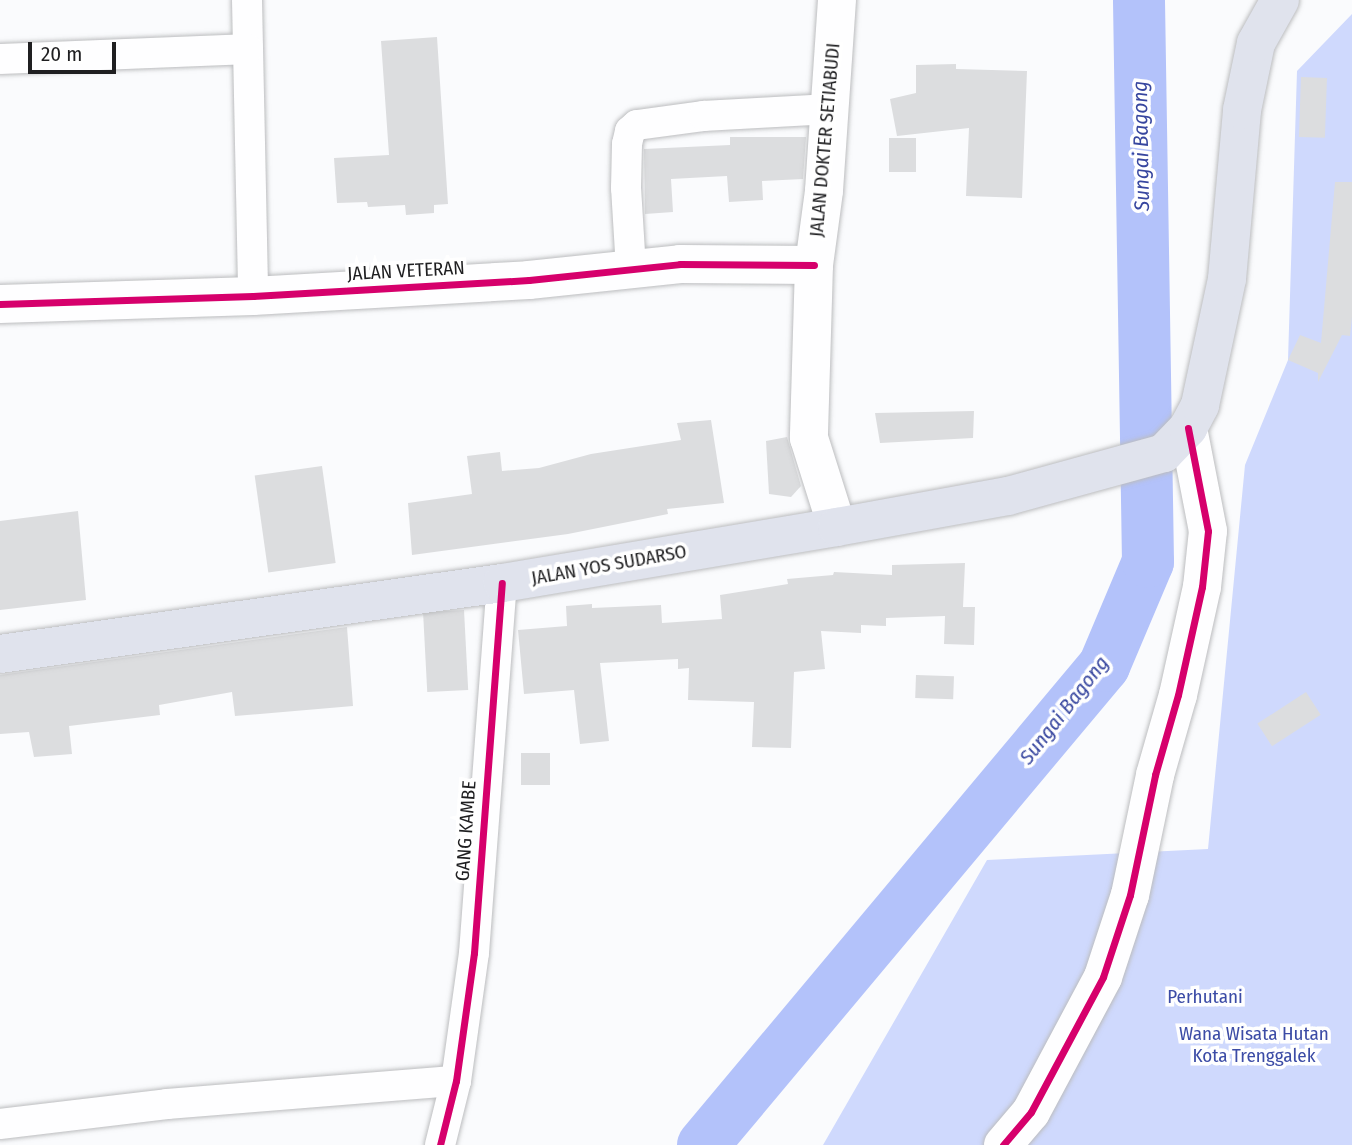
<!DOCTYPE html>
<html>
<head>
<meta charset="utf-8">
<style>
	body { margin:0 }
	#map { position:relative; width:1352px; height:1145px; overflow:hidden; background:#fafbfd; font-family:"Fira Sans Condensed",sans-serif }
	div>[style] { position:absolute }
	.forest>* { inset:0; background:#cfd9fd }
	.river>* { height:52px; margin:-26px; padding:0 26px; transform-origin:26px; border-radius:26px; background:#b3c2fa }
	.building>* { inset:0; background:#dcdddf; transform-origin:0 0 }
	.roads { filter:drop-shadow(0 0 2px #bcbdbf) drop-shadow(0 0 2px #bcbdbf) }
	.street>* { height:30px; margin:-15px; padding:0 15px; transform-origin:15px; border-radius:15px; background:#fefeff }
	.secondary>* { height:38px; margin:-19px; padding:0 19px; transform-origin:19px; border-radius:19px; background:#fefeff }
	.highway>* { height:38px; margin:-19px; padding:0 19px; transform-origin:19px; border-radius:19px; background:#e0e3ed }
	.cycleway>* { height:7px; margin:-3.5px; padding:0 3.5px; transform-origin:3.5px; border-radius:3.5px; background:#d6006c }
	span { translate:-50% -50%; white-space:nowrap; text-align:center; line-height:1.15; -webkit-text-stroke:7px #fff; paint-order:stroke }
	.street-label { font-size:19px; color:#1f1f21 }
	.park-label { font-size:19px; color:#3c4ca6 }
	.water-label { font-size:21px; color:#37469f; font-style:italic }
	.scale { position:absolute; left:28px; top:42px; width:88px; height:32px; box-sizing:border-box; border:4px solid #1f1f21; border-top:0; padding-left:9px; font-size:21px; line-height:24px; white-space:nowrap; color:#1f1f21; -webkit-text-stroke:5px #fff; paint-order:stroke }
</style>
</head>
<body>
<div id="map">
	<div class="forest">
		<i style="clip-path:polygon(1352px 14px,1352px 1145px,823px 1145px,987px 860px,1208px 849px,1245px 465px,1288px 360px,1297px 71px)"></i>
	</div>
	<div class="river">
		<i style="left:703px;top:1145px;width:625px;rotate:-50.07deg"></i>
		<i style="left:1104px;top:666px;width:113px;rotate:-67.1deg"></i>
		<i style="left:1148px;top:562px;width:562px;rotate:-90.92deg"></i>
	</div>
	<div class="building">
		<i style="clip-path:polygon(437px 37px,448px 204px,434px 205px,434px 213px,406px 215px,405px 205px,368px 207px,367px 202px,337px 203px,334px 158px,389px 155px,381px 41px)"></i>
		<i style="clip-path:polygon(956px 64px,956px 69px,1027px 71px,1022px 198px,966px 196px,969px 128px,897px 136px,890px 99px,916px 93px,916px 65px)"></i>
		<i style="left:1301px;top:77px;width:26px;height:60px;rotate:2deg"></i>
		<i style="clip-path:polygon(730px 137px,806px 137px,803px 179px,762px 181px,763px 200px,729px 202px,727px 176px,671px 179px,673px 212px,645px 214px,644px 149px,730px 145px)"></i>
		<i style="left:889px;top:138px;width:27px;height:34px"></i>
		<i style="clip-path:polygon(1335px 182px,1352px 182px,1352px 317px,1350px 336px,1342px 335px,1318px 382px,1318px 373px,1288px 360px,1300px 335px,1321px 343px)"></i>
		<i style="clip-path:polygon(974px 411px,973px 438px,880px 443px,875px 413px)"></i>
		<i style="clip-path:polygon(711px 420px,724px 503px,667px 509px,668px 514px,568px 534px,412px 555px,408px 503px,472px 494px,467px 456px,500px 452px,502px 471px,539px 468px,591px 454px,681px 440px,677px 423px)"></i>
		<i style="clip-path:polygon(787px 437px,801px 486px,791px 497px,769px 494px,766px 441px)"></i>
		<i style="left:322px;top:466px;width:98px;height:68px;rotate:82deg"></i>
		<i style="clip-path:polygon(78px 511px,86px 600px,0 610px,0 521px)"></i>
		<i style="clip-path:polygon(965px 563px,963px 607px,975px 607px,974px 645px,944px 644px,945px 616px,886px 618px,886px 626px,861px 625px,861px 633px,821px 631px,825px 669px,794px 672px,791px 748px,752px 747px,754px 702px,688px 700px,689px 668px,678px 669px,678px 659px,600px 663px,609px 741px,580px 744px,574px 690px,524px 694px,518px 630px,567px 626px,566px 606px,592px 604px,592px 608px,661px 605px,662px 623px,722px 619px,720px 595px,788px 584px,787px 579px,833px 575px,834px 572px,892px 575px,892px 565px)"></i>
		<i style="left:464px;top:610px;width:80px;height:41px;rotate:87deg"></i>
		<i style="clip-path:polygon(347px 627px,353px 706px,235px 716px,232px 692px,159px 705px,160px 715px,69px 726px,72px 754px,34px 757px,29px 732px,0 734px,0 675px)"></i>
		<i style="left:916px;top:675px;width:38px;height:23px;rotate:2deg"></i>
		<i style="left:1306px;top:692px;width:27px;height:58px;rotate:57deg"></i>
		<i style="left:521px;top:753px;width:29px;height:32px"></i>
	</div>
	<div class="roads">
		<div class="street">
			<i style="left:247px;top:0;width:296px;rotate:88.8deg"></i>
			<i style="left:0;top:59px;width:248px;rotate:-2.3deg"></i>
			<i style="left:631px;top:269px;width:81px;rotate:-93.5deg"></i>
			<i style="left:626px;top:188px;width:44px;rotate:-88.7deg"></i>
			<i style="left:627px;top:144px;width:13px;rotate:-77deg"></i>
			<i style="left:630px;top:131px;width:9px;rotate:-41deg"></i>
			<i style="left:637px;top:125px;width:68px;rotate:-7.7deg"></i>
			<i style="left:704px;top:116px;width:125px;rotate:-3.2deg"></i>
			<i style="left:0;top:1124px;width:168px;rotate:-6.8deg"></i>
			<i style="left:167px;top:1104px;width:290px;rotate:-4.6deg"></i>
			<i style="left:440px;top:1145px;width:66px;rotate:-76deg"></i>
			<i style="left:456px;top:1081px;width:129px;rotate:-82deg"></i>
			<i style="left:474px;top:953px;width:371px;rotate:-85.7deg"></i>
		</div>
		<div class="secondary">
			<i style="left:837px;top:0;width:191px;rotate:93.9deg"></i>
			<i style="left:824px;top:191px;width:75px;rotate:97.7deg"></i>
			<i style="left:814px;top:265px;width:173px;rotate:91.7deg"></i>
			<i style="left:809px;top:438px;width:93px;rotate:72.5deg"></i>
			<i style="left:0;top:304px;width:253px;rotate:-1.8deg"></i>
			<i style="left:253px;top:296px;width:276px;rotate:-3.3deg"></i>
			<i style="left:529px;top:280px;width:152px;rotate:-6deg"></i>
			<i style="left:680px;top:264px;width:134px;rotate:0.4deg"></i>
			<i style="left:1003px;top:1145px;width:43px;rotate:-49.7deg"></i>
			<i style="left:1031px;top:1112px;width:153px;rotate:-61.9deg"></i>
			<i style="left:1103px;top:977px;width:86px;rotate:-71.8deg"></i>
			<i style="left:1130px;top:895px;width:123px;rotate:-78.2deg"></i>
			<i style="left:1155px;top:775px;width:83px;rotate:-74deg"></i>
			<i style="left:1178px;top:695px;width:111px;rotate:-77.5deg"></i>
			<i style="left:1202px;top:587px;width:56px;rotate:-83.9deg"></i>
			<i style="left:1208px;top:531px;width:105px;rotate:-101deg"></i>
		</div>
		<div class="highway">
			<i style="left:0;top:654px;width:507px;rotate:-8.05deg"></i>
			<i style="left:502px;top:583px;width:340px;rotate:-9.5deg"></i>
			<i style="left:837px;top:527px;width:174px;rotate:-10.3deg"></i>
			<i style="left:1008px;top:496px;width:162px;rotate:-15.4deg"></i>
			<i style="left:1164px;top:453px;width:35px;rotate:-46deg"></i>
			<i style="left:1188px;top:428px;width:26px;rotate:-62deg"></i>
			<i style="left:1200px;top:405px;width:129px;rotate:-77.9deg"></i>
			<i style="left:1227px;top:279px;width:170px;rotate:-84.9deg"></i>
			<i style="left:1242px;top:110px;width:68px;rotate:-78.2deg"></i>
			<i style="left:1256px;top:43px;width:49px;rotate:-60.8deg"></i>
		</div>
	</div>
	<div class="cycleway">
		<i style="left:0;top:304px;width:253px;rotate:-1.8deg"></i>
		<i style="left:253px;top:296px;width:276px;rotate:-3.3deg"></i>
		<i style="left:529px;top:280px;width:152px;rotate:-6deg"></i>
		<i style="left:680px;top:264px;width:134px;rotate:0.4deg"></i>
		<i style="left:440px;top:1145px;width:66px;rotate:-76deg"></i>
		<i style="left:456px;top:1081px;width:129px;rotate:-82deg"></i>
		<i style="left:474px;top:953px;width:371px;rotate:-85.7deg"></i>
		<i style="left:1003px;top:1145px;width:43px;rotate:-49.7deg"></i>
		<i style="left:1031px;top:1112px;width:153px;rotate:-61.9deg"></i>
		<i style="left:1103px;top:977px;width:86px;rotate:-71.8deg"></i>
		<i style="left:1130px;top:895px;width:123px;rotate:-78.2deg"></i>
		<i style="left:1155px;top:775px;width:83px;rotate:-74deg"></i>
		<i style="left:1178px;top:695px;width:111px;rotate:-77.5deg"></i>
		<i style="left:1202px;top:587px;width:56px;rotate:-83.9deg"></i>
		<i style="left:1208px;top:531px;width:105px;rotate:-101deg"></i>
	</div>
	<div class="street-label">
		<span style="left:825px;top:140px;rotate:-85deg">JALAN DOKTER SETIABUDI</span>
		<span style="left:406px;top:271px;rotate:-3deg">JALAN VETERAN</span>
		<span style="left:609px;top:565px;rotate:-10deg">JALAN YOS SUDARSO</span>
		<span style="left:466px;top:831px;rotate:-86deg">GANG KAMBE</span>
	</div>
	<div class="park-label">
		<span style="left:1205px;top:997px">Perhutani</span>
		<span style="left:1254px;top:1045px">Wana Wisata Hutan<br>Kota Trenggalek</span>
	</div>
	<div class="water-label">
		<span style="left:1141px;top:146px;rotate:-91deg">Sungai Bagong</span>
		<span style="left:1064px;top:710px;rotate:-52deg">Sungai Bagong</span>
	</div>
	<div class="scale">20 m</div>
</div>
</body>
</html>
